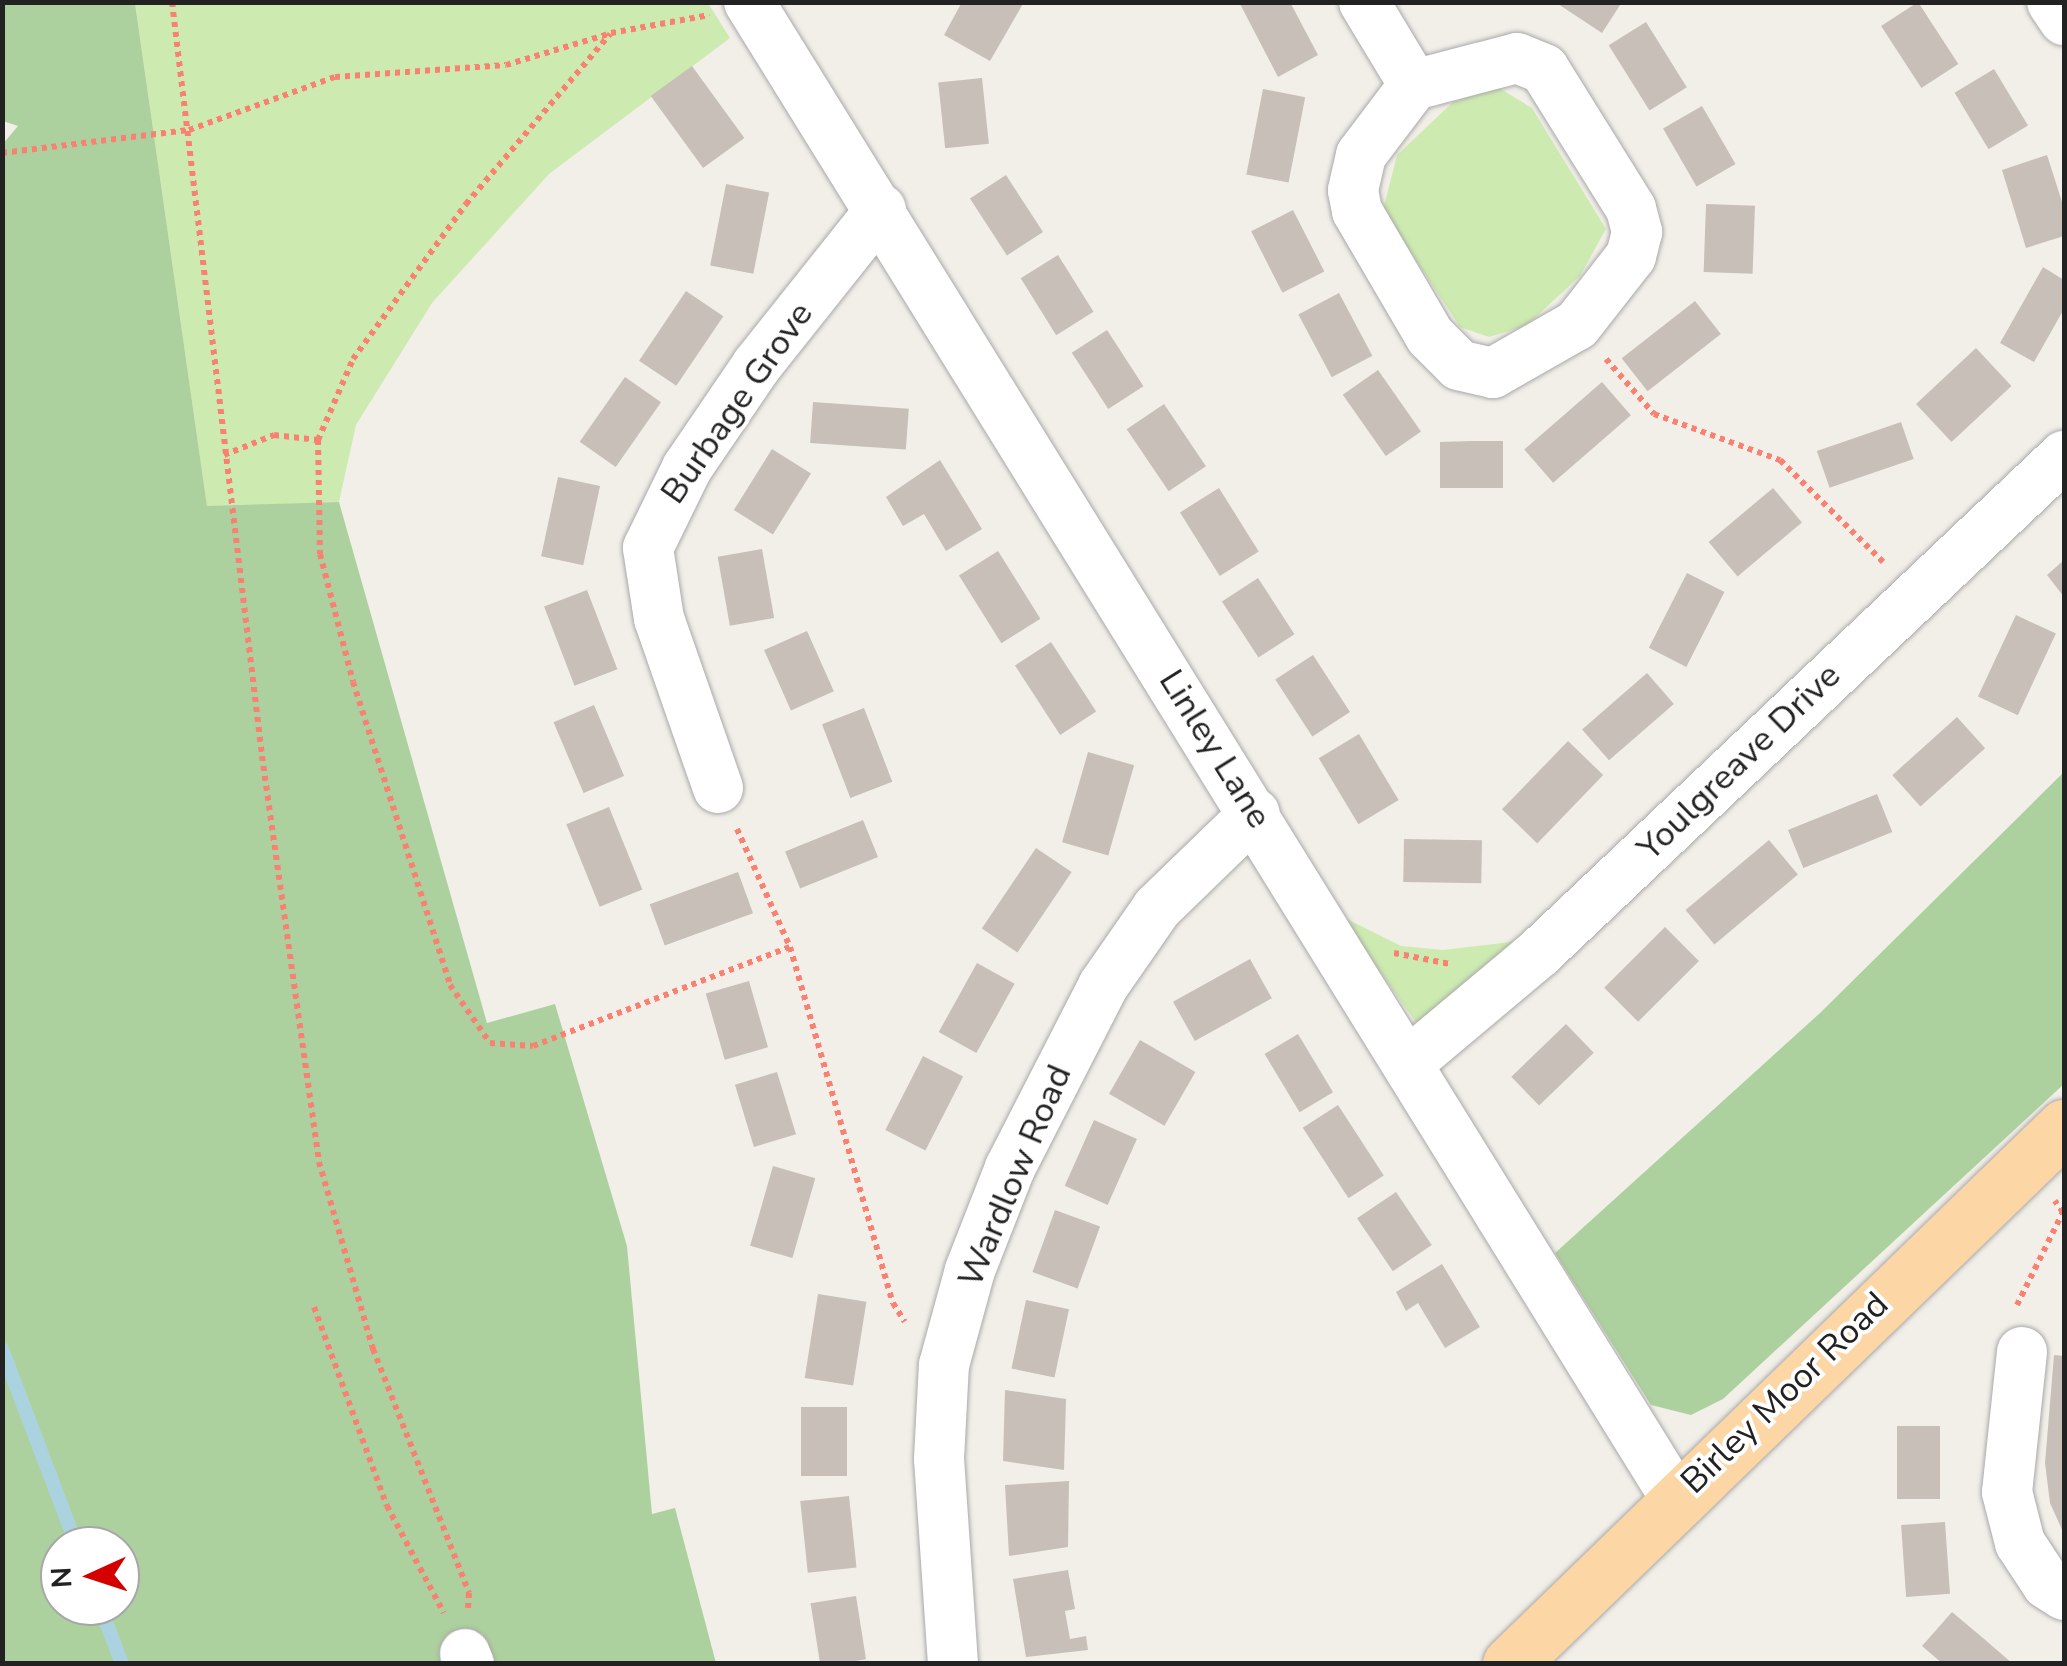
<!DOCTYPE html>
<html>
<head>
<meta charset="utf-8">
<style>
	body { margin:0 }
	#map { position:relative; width:2067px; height:1666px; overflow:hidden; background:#f2efe9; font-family:"Nunito Sans",sans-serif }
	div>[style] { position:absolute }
	.grass>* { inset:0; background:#cdebb0 }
	.forest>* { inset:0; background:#add19e }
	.stream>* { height:14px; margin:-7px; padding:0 7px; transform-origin:7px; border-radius:7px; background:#aad3df }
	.building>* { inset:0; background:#c7bfb8; transform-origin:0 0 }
	.path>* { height:6px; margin-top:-3px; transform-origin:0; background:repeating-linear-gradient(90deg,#fa8072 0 5px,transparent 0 10px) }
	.roads { filter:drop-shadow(0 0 2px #a9a9a9) drop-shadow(0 0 2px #a9a9a9) }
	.minor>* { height:50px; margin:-25px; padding:0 25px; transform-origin:25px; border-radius:25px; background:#fff }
	.major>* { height:55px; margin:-27.5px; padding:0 27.5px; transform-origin:27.5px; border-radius:27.5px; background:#fcd6a4 }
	span { translate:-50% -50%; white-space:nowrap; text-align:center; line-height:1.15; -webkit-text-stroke:8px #fff; paint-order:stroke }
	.street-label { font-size:35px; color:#222 }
	.frame { position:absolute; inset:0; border:5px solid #222; pointer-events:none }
	.north { position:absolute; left:40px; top:1526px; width:100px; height:100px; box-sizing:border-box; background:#fff; border:2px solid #a7a7a7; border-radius:50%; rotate:267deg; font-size:28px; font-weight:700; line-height:40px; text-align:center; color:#222 }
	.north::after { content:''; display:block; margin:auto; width:35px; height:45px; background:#d40000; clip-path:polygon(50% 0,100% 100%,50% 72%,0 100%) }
</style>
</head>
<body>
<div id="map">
	<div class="grass">
		<i style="clip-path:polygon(135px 3px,708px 3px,730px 38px,549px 174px,432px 303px,356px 425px,339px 502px,207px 507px)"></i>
		<i style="clip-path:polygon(1499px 88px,1532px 108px,1606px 229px,1580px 276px,1526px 326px,1489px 337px,1460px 327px,1383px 210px,1397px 155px,1453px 102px)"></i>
		<i style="clip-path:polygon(1341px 916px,1401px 946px,1443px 950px,1519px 941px,1417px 1024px)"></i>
	</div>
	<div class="forest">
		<i style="clip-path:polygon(evenodd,3px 3px,135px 3px,207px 506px,339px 502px,487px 1023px,555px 1004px,627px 1246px,652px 1514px,675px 1508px,716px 1663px,3px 1664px,2px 145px,18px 126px,3px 121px,3px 3px,60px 1546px,120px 1546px,120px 1606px,60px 1606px,60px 1546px)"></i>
		<i style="clip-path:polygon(2064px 772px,2064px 1084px,1723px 1399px,1691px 1415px,1651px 1405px,1555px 1253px,1820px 1013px)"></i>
	</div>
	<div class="stream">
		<i style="left:2px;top:1349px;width:211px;rotate:69.2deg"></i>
		<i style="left:100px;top:1606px;width:62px;rotate:69.2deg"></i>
	</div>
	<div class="building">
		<i style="clip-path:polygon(962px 2px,1024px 2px,990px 61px,944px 35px)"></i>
		<i style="clip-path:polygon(1239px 2px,1290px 2px,1318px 55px,1278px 77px)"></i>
		<i style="clip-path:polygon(1555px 2px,1622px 2px,1602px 33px)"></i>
		<i style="left:1918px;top:2px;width:74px;height:44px;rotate:57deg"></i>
		<i style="left:1646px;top:22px;width:77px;height:44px;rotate:58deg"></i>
		<i style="left:692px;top:66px;width:89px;height:51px;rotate:54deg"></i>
		<i style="left:1994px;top:69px;width:66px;height:46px;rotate:59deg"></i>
		<i style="left:982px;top:78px;width:66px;height:44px;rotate:84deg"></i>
		<i style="left:1263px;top:89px;width:43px;height:87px;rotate:11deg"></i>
		<i style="left:1702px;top:106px;width:67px;height:45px;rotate:60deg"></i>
		<i style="clip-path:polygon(2047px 155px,2064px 208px,2064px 236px,2026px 248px,2002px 170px)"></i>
		<i style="left:1006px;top:175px;width:68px;height:43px;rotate:57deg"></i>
		<i style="left:726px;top:184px;width:44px;height:83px;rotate:11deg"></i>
		<i style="left:1706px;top:204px;width:49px;height:68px;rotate:2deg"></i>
		<i style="left:1293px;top:210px;width:69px;height:47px;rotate:63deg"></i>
		<i style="left:1058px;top:255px;width:67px;height:44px;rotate:58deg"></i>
		<i style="clip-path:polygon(2043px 267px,2064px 280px,2064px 309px,2034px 362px,2000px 343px)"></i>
		<i style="left:686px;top:291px;width:45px;height:84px;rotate:34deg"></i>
		<i style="left:1339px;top:293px;width:71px;height:46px;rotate:62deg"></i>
		<i style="left:1695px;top:301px;width:42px;height:93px;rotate:52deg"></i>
		<i style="left:1107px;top:330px;width:67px;height:42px;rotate:57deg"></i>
		<i style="left:1976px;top:348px;width:52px;height:82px;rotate:47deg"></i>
		<i style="left:1378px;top:370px;width:75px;height:43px;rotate:55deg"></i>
		<i style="left:625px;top:377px;width:44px;height:79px;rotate:35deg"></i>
		<i style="left:1602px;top:382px;width:44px;height:103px;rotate:49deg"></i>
		<i style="left:813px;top:402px;width:96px;height:41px;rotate:4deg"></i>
		<i style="left:1164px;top:404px;width:75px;height:45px;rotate:56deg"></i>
		<i style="left:1901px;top:422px;width:39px;height:89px;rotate:71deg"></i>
		<i style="clip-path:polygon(1471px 441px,1503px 441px,1503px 488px,1440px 488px,1440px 442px)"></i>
		<i style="left:772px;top:449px;width:46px;height:72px;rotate:32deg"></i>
		<i style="clip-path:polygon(940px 460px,982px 529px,946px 551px,924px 514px,903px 526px,886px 497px)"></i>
		<i style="left:558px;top:477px;width:43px;height:81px;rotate:12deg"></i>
		<i style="left:1219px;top:488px;width:75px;height:46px;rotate:58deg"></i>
		<i style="left:1773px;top:488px;width:45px;height:84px;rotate:50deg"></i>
		<i style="left:762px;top:549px;width:70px;height:45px;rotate:80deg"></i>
		<i style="left:998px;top:551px;width:80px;height:46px;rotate:58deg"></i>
		<i style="clip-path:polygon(2064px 560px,2064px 597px,2047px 575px)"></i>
		<i style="left:1687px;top:573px;width:42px;height:84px;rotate:27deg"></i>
		<i style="left:1258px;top:578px;width:67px;height:43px;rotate:57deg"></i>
		<i style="left:587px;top:590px;width:85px;height:46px;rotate:69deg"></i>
		<i style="left:2016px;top:615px;width:44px;height:90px;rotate:25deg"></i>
		<i style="left:807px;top:631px;width:66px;height:47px;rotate:66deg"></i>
		<i style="left:1051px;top:642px;width:83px;height:43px;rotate:57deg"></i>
		<i style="left:1313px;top:655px;width:68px;height:45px;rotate:57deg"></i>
		<i style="left:1647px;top:673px;width:41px;height:86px;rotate:49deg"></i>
		<i style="left:594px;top:705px;width:77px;height:44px;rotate:67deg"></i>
		<i style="left:864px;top:708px;width:79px;height:45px;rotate:69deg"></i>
		<i style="left:1957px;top:717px;width:42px;height:87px;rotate:48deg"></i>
		<i style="left:1359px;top:734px;width:77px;height:47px;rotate:59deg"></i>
		<i style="left:1568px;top:741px;width:49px;height:95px;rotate:44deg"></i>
		<i style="left:1088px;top:752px;width:48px;height:94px;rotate:16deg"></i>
		<i style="left:1877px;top:794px;width:41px;height:96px;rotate:68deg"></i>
		<i style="left:609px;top:807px;width:89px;height:46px;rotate:68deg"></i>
		<i style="left:863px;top:820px;width:40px;height:84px;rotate:68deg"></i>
		<i style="left:1404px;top:839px;width:78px;height:43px;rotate:1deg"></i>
		<i style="left:1769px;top:840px;width:45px;height:109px;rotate:50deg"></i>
		<i style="left:1036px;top:848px;width:43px;height:97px;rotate:34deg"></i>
		<i style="left:738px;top:872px;width:44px;height:94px;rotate:70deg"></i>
		<i style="left:1665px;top:927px;width:48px;height:86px;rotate:45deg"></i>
		<i style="left:1250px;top:959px;width:45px;height:88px;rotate:61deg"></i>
		<i style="left:977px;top:963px;width:43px;height:79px;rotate:29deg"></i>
		<i style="left:749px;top:981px;width:69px;height:45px;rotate:74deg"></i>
		<i style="left:1566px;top:1024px;width:40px;height:76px;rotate:46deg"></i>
		<i style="left:1298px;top:1034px;width:68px;height:39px;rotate:59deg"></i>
		<i style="left:1140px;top:1040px;width:64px;height:62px;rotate:30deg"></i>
		<i style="left:923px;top:1056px;width:45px;height:83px;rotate:27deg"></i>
		<i style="left:777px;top:1072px;width:65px;height:44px;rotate:73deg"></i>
		<i style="left:1338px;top:1105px;width:84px;height:42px;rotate:57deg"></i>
		<i style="left:1094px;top:1120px;width:47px;height:72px;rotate:24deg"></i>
		<i style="left:773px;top:1166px;width:44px;height:83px;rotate:16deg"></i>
		<i style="left:1396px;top:1192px;width:64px;height:47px;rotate:56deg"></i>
		<i style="left:1055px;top:1210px;width:48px;height:66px;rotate:20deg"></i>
		<i style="clip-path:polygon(1442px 1264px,1480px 1327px,1445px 1348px,1418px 1303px,1406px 1311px,1396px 1292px)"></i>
		<i style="left:818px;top:1294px;width:49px;height:85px;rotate:9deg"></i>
		<i style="left:1026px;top:1300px;width:44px;height:70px;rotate:12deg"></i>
		<i style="clip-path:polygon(2054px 1355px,2064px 1356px,2064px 1534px,2050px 1503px,2045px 1463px)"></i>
		<i style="clip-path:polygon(1005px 1390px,1066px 1399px,1064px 1470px,1003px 1461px)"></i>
		<i style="left:801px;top:1407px;width:46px;height:69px"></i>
		<i style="left:1897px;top:1426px;width:43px;height:73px"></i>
		<i style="clip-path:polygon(1069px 1481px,1068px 1547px,1009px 1556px,1005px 1485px)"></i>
		<i style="left:849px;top:1496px;width:72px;height:49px;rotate:84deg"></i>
		<i style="left:1945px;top:1522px;width:72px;height:44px;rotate:86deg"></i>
		<i style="clip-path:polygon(1068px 1570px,1075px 1609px,1065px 1611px,1070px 1639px,1086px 1636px,1088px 1650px,1026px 1657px,1013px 1579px)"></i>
		<i style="left:856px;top:1596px;width:64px;height:46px;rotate:81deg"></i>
		<i style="clip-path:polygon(1952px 1612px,1983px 1638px,2013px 1664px,1943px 1664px,1922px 1646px)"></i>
	</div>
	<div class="path">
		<i style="left:172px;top:2px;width:759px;rotate:83.19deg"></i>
		<i style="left:262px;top:756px;width:410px;rotate:82deg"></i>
		<i style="left:319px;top:1162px;width:195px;rotate:73.9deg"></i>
		<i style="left:373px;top:1349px;width:262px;rotate:68.5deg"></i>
		<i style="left:469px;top:1593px;width:15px;rotate:94deg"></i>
		<i style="left:2px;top:153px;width:188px;rotate:-7deg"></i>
		<i style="left:189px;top:130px;width:155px;rotate:-20deg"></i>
		<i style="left:335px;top:77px;width:171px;rotate:-4deg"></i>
		<i style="left:506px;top:65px;width:110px;rotate:-16.9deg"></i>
		<i style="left:611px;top:33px;width:100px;rotate:-10.4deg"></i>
		<i style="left:1606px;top:359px;width:73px;rotate:48.9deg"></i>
		<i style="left:1654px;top:414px;width:134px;rotate:20.1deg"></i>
		<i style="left:1780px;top:460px;width:145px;rotate:44.7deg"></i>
		<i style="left:318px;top:440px;width:114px;rotate:89deg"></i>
		<i style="left:320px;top:554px;width:132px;rotate:75.5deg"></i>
		<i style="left:353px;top:682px;width:318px;rotate:72.2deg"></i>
		<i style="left:450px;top:985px;width:70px;rotate:55.4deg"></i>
		<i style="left:490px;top:1043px;width:43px;rotate:4deg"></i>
		<i style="left:533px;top:1046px;width:275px;rotate:-21.1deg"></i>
		<i style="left:224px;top:455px;width:54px;rotate:-21.8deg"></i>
		<i style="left:274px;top:435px;width:44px;rotate:6.5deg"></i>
		<i style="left:318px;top:440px;width:88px;rotate:-66.6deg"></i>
		<i style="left:353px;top:359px;width:192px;rotate:-53.9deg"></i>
		<i style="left:466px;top:204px;width:223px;rotate:-49.7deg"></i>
		<i style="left:737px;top:829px;width:129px;rotate:65.8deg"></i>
		<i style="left:790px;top:947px;width:371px;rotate:73.9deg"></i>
		<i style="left:893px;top:1303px;width:22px;rotate:58deg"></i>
		<i style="left:1394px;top:953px;width:57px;rotate:11.1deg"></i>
		<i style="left:2017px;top:1305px;width:104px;rotate:-63.7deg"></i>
		<i style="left:2063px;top:1212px;width:14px;rotate:-126deg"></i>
		<i style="left:314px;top:1307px;width:212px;rotate:69.9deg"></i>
		<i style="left:387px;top:1506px;width:121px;rotate:62deg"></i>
	</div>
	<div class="roads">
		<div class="minor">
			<i style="left:749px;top:2px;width:1761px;rotate:58.23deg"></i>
			<i style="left:1364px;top:2px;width:97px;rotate:58.9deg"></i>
			<i style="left:2052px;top:2px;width:22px;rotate:56deg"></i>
			<i style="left:1517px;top:58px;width:29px;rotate:22deg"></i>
			<i style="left:1544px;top:69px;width:165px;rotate:58.1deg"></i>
			<i style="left:1631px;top:209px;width:24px;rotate:75deg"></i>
			<i style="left:1637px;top:232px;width:25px;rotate:104deg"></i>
			<i style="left:1631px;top:256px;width:88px;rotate:128deg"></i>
			<i style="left:1577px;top:325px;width:97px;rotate:150.3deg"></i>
			<i style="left:1493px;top:373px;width:35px;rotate:-167deg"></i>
			<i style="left:1459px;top:365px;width:41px;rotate:-135deg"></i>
			<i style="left:1430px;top:336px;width:145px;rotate:-120.3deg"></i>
			<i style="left:1357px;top:211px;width:21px;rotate:-101deg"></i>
			<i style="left:1353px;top:190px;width:36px;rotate:-77deg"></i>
			<i style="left:1361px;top:155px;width:88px;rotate:-52.9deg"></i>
			<i style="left:1414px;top:85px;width:106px;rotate:-14.7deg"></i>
			<i style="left:718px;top:788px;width:179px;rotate:-109.2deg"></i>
			<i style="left:659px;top:619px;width:72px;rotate:-98.8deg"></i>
			<i style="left:648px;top:548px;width:89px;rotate:-64deg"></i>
			<i style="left:687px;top:468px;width:125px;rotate:-55.8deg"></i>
			<i style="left:757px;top:365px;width:199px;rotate:-51.5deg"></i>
			<i style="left:1409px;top:1062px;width:171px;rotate:-40deg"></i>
			<i style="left:1540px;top:952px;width:722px;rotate:-43.43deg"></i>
			<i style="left:2022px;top:1352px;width:141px;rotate:96.1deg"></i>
			<i style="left:2007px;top:1492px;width:53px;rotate:75.7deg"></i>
			<i style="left:2020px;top:1543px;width:49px;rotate:56.6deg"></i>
			<i style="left:2047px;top:1584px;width:20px;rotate:33deg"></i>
			<i style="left:465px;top:1654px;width:11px;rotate:68deg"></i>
			<i style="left:953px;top:1664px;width:205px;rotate:-93.9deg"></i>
			<i style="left:939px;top:1459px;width:94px;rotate:-87deg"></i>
			<i style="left:944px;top:1365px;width:98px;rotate:-74.7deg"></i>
			<i style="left:970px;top:1270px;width:110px;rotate:-68.6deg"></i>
			<i style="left:1010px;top:1168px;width:204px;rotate:-62.9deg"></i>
			<i style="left:1103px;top:986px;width:95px;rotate:-55.3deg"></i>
			<i style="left:1157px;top:908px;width:136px;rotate:-44.1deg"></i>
		</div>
		<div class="major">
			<i style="left:1510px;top:1664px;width:772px;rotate:-44.11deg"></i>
		</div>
	</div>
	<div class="street-label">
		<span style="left:737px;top:403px;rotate:-55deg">Burbage Grove</span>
		<span style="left:1215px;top:749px;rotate:58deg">Linley Lane</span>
		<span style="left:1739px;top:762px;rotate:-44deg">Youlgreave Drive</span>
		<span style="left:1015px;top:1176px;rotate:-67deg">Wardlow Road</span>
		<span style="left:1785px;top:1393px;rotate:-44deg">Birley Moor Road</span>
	</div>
	<div class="frame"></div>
	<div class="north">N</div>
</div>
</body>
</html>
